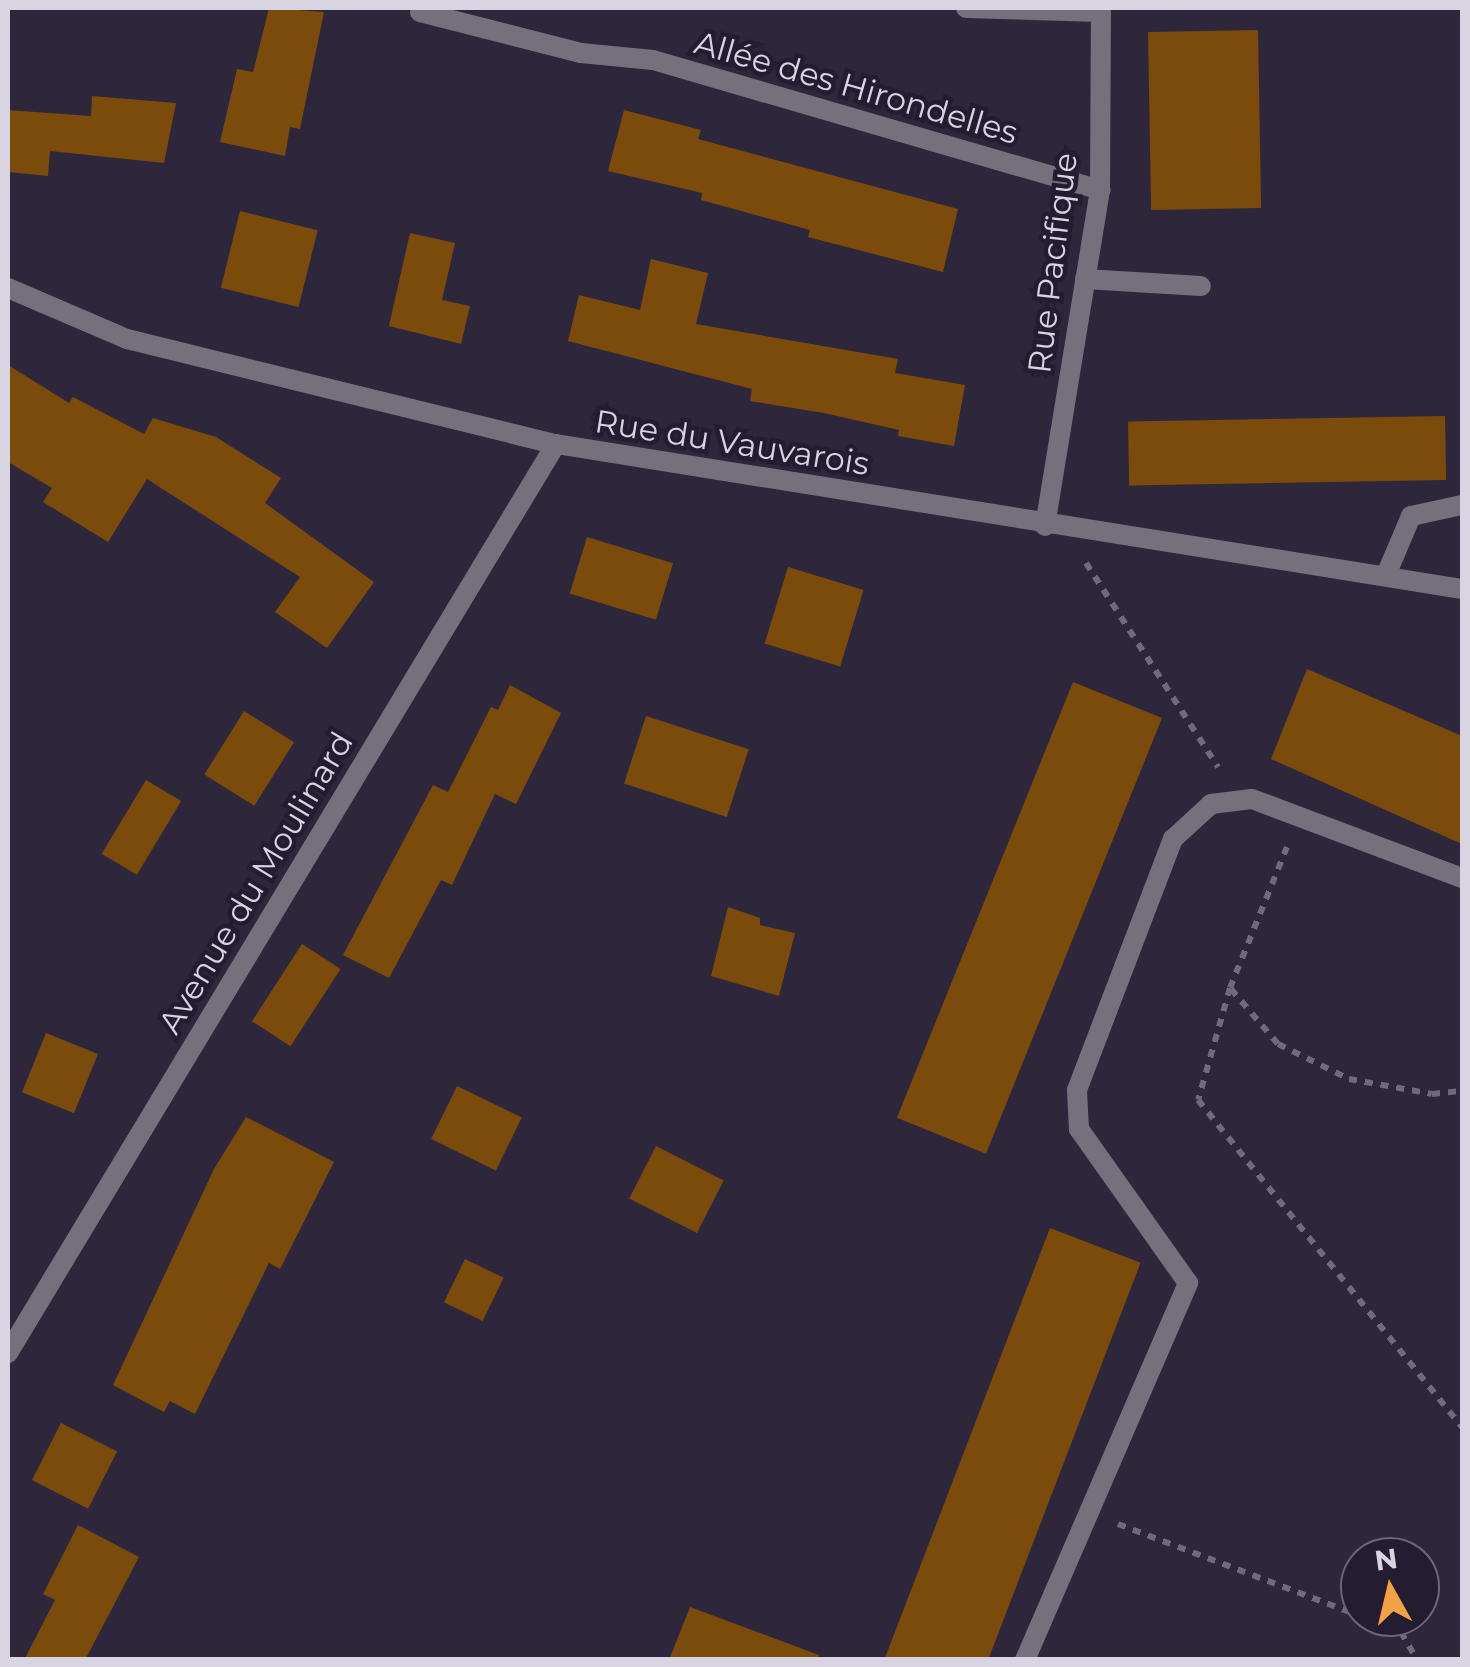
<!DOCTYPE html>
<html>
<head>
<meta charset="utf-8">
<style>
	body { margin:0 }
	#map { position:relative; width:1470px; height:1667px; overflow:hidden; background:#2e273c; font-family:Montserrat,sans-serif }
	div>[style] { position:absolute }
	.building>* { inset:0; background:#7a4b0b; transform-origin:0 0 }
	.path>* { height:6px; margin-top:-3px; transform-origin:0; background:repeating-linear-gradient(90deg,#6f6a7c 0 8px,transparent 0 16px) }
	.service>* { height:20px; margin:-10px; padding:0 10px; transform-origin:10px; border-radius:10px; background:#74717c }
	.minor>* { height:20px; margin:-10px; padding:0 10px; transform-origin:10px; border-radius:10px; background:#74717c }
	span { translate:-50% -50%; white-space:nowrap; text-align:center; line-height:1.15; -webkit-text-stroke:9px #241d32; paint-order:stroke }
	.street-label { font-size:32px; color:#d8d4e2 }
	.frame { position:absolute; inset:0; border:10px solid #d8d4e2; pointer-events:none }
	.north { position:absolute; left:1340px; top:1537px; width:100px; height:100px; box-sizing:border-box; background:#241d32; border:2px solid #6c6678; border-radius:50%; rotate:352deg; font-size:28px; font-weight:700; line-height:40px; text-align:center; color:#d8d4e2 }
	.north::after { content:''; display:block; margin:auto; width:35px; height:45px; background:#f4a344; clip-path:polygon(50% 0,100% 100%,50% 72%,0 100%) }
</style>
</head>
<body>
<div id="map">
	<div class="building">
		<i style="clip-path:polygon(269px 8px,324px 12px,300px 129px,290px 127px,285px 156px,220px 142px,237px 69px,253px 72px)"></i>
		<i style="left:1258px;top:30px;width:178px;height:110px;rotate:89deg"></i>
		<i style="clip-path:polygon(92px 96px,176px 103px,164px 163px,50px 151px,48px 176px,8px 172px,8px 110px,91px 116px)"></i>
		<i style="clip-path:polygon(624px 110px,701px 130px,698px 139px,958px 209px,943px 272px,808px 237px,810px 230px,701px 200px,702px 193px,608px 171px)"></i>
		<i style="left:240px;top:211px;width:80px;height:79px;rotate:14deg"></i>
		<i style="clip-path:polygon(410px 233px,455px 243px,442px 300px,470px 306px,461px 344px,389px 326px)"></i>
		<i style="clip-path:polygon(651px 259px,708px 273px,696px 324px,898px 359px,895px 373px,965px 385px,954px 446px,898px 436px,899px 430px,824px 413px,750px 401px,752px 389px,568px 341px,579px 295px,640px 310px)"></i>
		<i style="clip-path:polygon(8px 365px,69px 403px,73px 397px,144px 434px,153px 418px,216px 437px,281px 478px,265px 503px,374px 582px,327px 648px,275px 612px,300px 577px,147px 479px,108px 542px,43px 502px,52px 488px,8px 462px)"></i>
		<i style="left:1445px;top:416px;width:64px;height:317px;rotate:89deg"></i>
		<i style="left:587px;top:537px;width:90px;height:59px;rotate:17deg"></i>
		<i style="left:788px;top:567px;width:79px;height:80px;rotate:17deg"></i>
		<i style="clip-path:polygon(1307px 669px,1462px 736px,1462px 844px,1271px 759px)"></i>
		<i style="left:1073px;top:682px;width:96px;height:470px;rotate:22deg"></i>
		<i style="clip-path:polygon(510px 685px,561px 713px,516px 804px,495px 794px,452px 885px,441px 880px,389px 978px,343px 955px,433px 785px,448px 792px,491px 707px,498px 710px)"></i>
		<i style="left:244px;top:711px;width:59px;height:75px;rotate:32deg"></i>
		<i style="left:646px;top:716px;width:108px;height:71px;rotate:18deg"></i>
		<i style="left:146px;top:780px;width:41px;height:86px;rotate:31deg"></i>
		<i style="clip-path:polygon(728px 907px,760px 918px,760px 925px,795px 933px,779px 996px,711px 976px)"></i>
		<i style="left:302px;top:944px;width:46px;height:92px;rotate:33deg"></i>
		<i style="left:46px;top:1033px;width:56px;height:64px;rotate:22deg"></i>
		<i style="left:457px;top:1086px;width:72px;height:59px;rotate:26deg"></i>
		<i style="clip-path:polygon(246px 1117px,334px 1162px,280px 1269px,269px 1263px,195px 1414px,170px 1401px,164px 1412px,113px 1385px,214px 1169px)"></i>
		<i style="left:656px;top:1146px;width:76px;height:59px;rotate:27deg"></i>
		<i style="left:1050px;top:1228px;width:97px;height:468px;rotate:21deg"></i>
		<i style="left:465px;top:1259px;width:43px;height:48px;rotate:26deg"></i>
		<i style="left:61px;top:1423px;width:63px;height:64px;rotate:27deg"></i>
		<i style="clip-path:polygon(78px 1525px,139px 1557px,85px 1660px,24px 1660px,55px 1600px,43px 1594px)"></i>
		<i style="clip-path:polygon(690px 1607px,819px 1655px,818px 1660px,669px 1660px)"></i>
	</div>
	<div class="path">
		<i style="left:1086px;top:563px;width:243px;rotate:57.1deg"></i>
		<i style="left:1287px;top:847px;width:152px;rotate:112deg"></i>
		<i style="left:1230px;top:988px;width:116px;rotate:105.9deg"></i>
		<i style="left:1198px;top:1100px;width:420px;rotate:51.1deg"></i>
		<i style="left:1231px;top:989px;width:72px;rotate:49.5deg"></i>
		<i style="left:1278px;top:1044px;width:79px;rotate:26.2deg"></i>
		<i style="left:1349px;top:1079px;width:84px;rotate:10.2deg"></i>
		<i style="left:1432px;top:1094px;width:30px;rotate:-6deg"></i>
		<i style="left:1118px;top:1524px;width:259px;rotate:20.8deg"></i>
		<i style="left:1362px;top:1617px;width:42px;rotate:21deg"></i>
		<i style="left:1401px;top:1632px;width:32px;rotate:60deg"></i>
	</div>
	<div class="service">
		<i style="left:966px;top:8px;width:134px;rotate:1.7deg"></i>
		<i style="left:1085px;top:279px;width:116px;rotate:3.5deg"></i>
		<i style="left:1025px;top:1660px;width:411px;rotate:-66.6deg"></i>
		<i style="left:1188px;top:1283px;width:189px;rotate:-125.3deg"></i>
		<i style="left:1079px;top:1129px;width:39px;rotate:-93deg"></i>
		<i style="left:1077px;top:1090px;width:269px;rotate:-69.1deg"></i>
		<i style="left:1173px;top:839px;width:52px;rotate:-42.6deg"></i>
		<i style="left:1211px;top:804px;width:41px;rotate:-7deg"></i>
		<i style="left:1252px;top:799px;width:224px;rotate:20.6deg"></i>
	</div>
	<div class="minor">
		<i style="left:420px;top:12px;width:166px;rotate:14.3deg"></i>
		<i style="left:581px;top:53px;width:72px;rotate:5.6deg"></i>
		<i style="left:653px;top:60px;width:466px;rotate:16.2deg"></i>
		<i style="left:8px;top:288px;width:129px;rotate:23.2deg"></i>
		<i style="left:127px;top:339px;width:442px;rotate:13.8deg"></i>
		<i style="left:556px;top:444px;width:918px;rotate:9.09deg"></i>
		<i style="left:1045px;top:526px;width:340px;rotate:-80.7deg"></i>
		<i style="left:1100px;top:190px;width:182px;rotate:-89.7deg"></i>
		<i style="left:1386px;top:575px;width:64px;rotate:-67deg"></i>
		<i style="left:1411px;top:516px;width:52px;rotate:-12.2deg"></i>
		<i style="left:8px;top:1353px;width:1061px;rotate:-58.92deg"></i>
	</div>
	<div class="street-label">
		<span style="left:856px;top:88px;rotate:16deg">Allée des Hirondelles</span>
		<span style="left:1053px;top:263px;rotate:-83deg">Rue Pacifique</span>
		<span style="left:732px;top:443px;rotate:9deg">Rue du Vauvarois</span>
		<span style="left:256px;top:883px;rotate:-59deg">Avenue du Moulinard</span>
	</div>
	<div class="frame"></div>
	<div class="north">N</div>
</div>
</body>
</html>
